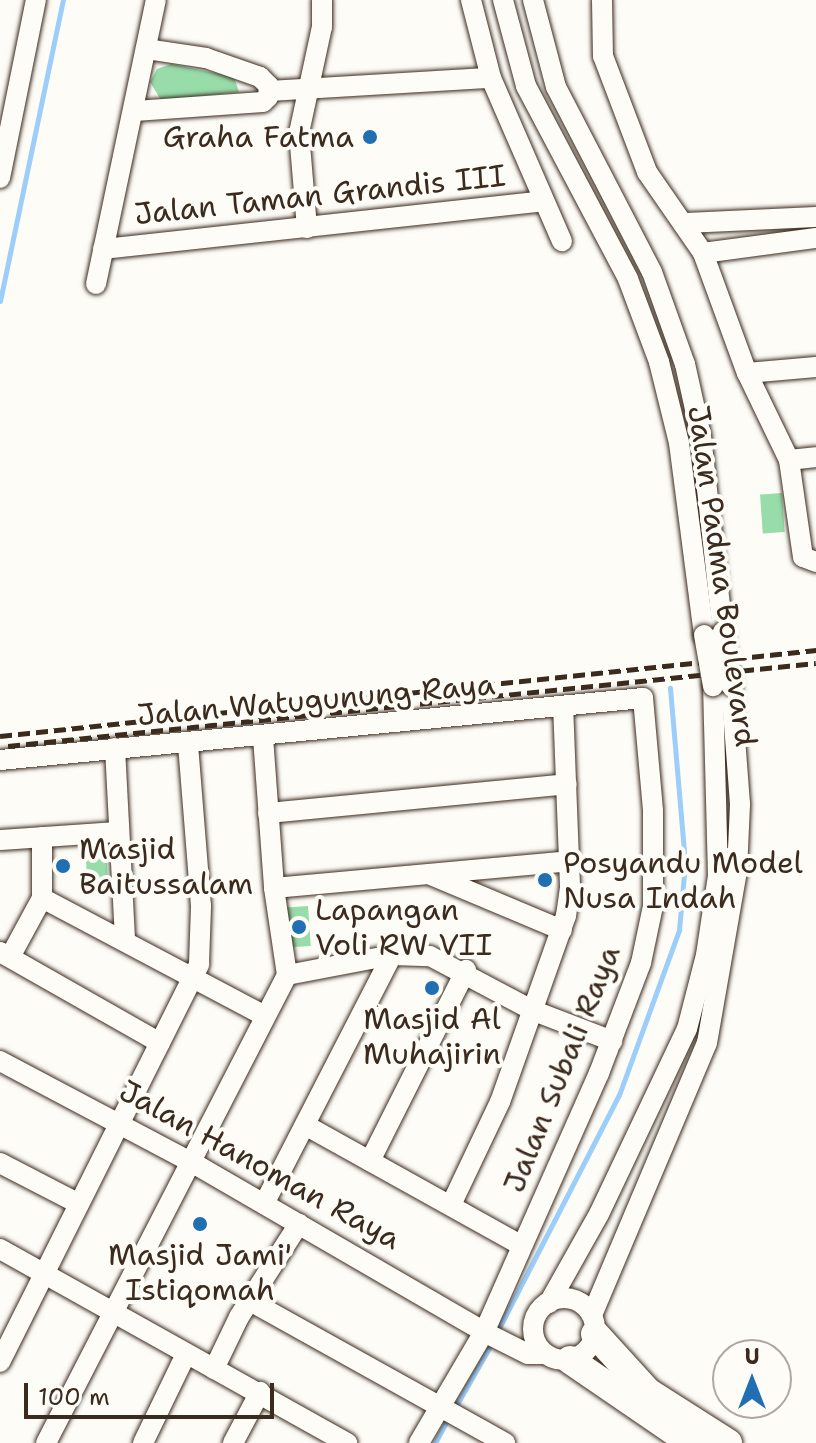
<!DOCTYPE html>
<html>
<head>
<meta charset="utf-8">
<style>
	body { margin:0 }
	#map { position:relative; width:816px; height:1443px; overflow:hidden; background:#fdfcf7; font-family:"Shantell Sans",sans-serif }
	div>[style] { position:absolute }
	.green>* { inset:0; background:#97dca9; transform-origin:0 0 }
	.stream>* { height:5px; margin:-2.5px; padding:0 2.5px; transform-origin:2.5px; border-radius:2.5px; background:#9ccef9 }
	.roads { filter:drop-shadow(0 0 2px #3b2a1e) drop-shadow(0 0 2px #3b2a1e) }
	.street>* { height:20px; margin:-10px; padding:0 10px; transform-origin:10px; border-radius:10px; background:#fdfcf7 }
	.street>.ring { margin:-10px; padding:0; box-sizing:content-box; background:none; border:20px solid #fdfcf7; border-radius:50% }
	.secondary>* { height:28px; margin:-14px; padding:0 14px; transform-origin:14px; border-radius:14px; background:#fdfcf7 }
	.rail>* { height:5px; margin-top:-2.5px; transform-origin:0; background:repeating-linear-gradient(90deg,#3b2a1e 0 12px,transparent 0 18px) }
	.bridges { filter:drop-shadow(0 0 2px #3b2a1e) drop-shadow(0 0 2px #3b2a1e) }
	.street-bridge>* { height:20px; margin:-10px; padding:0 10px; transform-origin:10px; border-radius:10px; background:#fdfcf7 }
	.dots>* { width:22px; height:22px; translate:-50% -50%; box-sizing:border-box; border:4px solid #fdfcf7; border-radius:50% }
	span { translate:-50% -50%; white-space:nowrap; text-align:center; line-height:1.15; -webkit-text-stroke:8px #fdfcf7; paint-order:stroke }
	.poi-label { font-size:30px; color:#3b2a1e }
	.right { translate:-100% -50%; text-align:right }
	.left { translate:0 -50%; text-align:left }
	.street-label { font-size:30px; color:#3b2a1e }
	.north { position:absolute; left:712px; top:1339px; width:80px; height:80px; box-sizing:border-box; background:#fdfcf7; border:2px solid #afa8a0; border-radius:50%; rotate:0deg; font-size:22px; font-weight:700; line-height:32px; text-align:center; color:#3b2a1e }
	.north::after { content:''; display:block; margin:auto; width:28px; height:36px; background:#1f6fb2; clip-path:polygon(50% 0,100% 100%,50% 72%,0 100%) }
	.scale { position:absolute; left:24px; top:1383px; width:250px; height:36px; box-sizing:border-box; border:4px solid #3b2a1e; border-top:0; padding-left:10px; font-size:24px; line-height:28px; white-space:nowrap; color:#3b2a1e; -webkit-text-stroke:6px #fdfcf7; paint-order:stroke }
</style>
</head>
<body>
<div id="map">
	<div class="green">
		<i style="clip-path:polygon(171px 64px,234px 77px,239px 92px,161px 100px,150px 82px,157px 69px)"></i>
		<i style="left:782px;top:493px;width:39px;height:22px;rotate:86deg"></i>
		<i style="left:107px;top:855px;width:33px;height:21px;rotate:88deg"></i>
		<i style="left:308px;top:906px;width:40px;height:21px;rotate:86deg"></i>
	</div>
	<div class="stream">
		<i style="left:0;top:301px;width:308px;rotate:-78.2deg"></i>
		<i style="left:496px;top:1334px;width:269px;rotate:-62.8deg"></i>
		<i style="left:619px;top:1095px;width:176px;rotate:-70deg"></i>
		<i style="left:679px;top:930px;width:67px;rotate:-84.9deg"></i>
		<i style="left:685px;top:863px;width:176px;rotate:-94.9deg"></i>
		<i style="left:453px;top:1411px;width:78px;rotate:-60.2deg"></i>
		<i style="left:435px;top:1443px;width:27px;rotate:-62deg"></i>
	</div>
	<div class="roads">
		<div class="street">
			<i style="left:471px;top:0;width:81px;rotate:75.6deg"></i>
			<i style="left:491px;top:78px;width:178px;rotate:66.5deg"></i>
			<i style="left:503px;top:0;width:89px;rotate:75deg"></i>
			<i style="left:526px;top:86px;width:218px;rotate:62.1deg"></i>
			<i style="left:628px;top:279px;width:89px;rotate:69.5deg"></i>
			<i style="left:659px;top:362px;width:83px;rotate:76.1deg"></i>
			<i style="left:679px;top:443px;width:194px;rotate:82.6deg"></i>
			<i style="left:533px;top:0;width:90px;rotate:75.2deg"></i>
			<i style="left:556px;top:87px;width:208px;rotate:62.6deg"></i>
			<i style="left:652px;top:272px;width:98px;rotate:70.3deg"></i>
			<i style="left:685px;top:364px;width:74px;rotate:77.5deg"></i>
			<i style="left:701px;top:436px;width:197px;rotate:83.6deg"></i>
			<i style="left:602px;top:0;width:56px;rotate:89deg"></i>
			<i style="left:603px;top:56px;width:124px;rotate:69.2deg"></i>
			<i style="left:647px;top:172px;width:98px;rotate:55.3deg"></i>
			<i style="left:703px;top:253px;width:128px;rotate:69.9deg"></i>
			<i style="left:747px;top:373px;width:97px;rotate:64.2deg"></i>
			<i style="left:789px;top:460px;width:98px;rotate:81.8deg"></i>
			<i style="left:803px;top:557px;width:14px;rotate:21deg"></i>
			<i style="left:269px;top:91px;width:222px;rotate:-3.4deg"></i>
			<i style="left:135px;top:111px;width:128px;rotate:-4deg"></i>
			<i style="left:263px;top:102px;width:7px;rotate:-45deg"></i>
			<i style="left:268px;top:97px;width:11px;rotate:-85deg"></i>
			<i style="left:269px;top:86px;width:13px;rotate:-135deg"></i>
			<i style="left:260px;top:77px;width:57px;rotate:-160.6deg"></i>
			<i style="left:206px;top:58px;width:61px;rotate:-171.5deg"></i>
			<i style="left:0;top:178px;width:182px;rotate:-78.6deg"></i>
			<i style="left:686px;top:223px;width:130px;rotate:-2.6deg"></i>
			<i style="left:307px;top:228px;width:95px;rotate:-94.8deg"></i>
			<i style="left:299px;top:133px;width:108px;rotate:-77.8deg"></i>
			<i style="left:322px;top:27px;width:27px;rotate:-90deg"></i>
			<i style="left:103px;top:249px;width:442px;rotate:-6.2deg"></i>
			<i style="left:703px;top:253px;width:114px;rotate:-7.6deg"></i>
			<i style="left:96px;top:284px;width:290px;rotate:-78.1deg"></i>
			<i style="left:747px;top:373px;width:69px;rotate:-5deg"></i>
			<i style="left:789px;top:460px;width:27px;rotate:-6deg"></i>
			<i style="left:263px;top:737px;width:151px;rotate:85.8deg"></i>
			<i style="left:274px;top:888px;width:88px;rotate:81.5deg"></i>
			<i style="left:115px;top:748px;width:192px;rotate:87deg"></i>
			<i style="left:0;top:760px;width:646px;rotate:-5.51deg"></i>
			<i style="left:643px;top:698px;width:113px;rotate:84.9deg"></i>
			<i style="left:653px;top:811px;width:95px;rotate:90deg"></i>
			<i style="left:653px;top:906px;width:58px;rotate:101.9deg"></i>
			<i style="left:641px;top:963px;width:118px;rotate:110.9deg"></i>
			<i style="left:599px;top:1073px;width:283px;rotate:113.9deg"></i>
			<i style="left:484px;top:1332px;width:129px;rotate:120.4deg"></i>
			<i style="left:268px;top:813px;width:300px;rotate:-5.5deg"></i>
			<i style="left:0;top:840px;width:118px;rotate:-3.9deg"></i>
			<i style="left:431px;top:875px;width:142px;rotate:22.8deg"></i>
			<i style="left:274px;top:888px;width:296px;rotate:-5.2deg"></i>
			<i style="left:42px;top:898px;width:252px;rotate:27.9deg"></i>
			<i style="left:0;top:952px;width:184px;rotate:29.6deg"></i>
			<i style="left:10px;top:957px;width:67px;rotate:-61.5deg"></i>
			<i style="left:42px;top:898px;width:61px;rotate:-90deg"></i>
			<i style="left:0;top:1061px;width:218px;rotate:27.9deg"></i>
			<i style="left:193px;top:1163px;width:337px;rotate:30.1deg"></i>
			<i style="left:484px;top:1332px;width:49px;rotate:26.6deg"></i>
			<i style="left:528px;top:1354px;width:17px"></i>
			<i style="left:305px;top:1125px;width:247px;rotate:29.1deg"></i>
			<i style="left:370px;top:1161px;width:214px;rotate:-63.3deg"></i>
			<i style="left:0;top:1163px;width:89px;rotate:27.4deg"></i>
			<i style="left:264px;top:1204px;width:280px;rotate:-62.8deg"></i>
			<i style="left:451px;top:1205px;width:114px;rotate:-64.6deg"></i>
			<i style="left:500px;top:1102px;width:197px;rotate:-70.5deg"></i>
			<i style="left:566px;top:916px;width:30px;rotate:-82deg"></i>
			<i style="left:570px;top:886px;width:180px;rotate:-92.2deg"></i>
			<i style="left:0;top:1249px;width:398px;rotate:29.2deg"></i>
			<i class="ring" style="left:533px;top:1298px;width:42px;height:42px"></i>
			<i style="left:250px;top:1301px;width:292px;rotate:29.1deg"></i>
			<i style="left:549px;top:1303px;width:102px;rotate:-60.7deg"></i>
			<i style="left:599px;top:1214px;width:205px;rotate:-64.6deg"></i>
			<i style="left:687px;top:1029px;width:76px;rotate:-75.6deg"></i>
			<i style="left:706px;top:955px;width:80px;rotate:-81.4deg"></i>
			<i style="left:718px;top:876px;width:190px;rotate:-91.5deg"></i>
			<i style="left:592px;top:1315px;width:295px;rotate:-67.1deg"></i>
			<i style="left:707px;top:1043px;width:175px;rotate:-80.1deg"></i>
			<i style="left:737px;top:871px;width:67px;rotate:-87.4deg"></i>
			<i style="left:740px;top:804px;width:119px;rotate:-94.3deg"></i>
			<i style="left:0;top:1362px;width:445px;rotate:-63.4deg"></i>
			<i style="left:199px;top:964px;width:58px;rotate:-88deg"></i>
			<i style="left:201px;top:906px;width:164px;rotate:-94.6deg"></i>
			<i style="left:214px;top:1369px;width:58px;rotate:-64.3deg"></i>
			<i style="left:239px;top:1317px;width:111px;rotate:-57.2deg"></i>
			<i style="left:46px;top:1443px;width:526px;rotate:-62.75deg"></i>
			<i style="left:287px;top:975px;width:107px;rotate:-10.8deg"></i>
			<i style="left:392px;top:955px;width:38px;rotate:2deg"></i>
			<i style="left:430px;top:956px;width:118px;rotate:27.9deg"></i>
			<i style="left:534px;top:1011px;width:84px;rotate:21deg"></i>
			<i style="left:143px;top:1443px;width:99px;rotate:-64.2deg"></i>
			<i style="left:233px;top:1443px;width:58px;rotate:-62.1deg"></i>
		</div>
		<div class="secondary">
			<i style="left:595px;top:1334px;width:79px;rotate:47.6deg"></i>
			<i style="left:648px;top:1392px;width:95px;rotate:32.5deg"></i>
			<i style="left:570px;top:1360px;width:147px;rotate:34.4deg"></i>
		</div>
	</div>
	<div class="rail">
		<i style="left:0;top:736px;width:821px;rotate:-6.02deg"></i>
		<i style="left:8px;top:746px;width:812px;rotate:-5.87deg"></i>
	</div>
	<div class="bridges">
		<div class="street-bridge">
			<i style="left:723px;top:632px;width:54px;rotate:81.4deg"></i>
			<i style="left:704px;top:635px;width:52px;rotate:80deg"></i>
		</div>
	</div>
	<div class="dots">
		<i style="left:370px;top:137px;background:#1f6fb2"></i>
		<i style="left:63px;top:866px;background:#1f6fb2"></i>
		<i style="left:545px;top:880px;background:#1f6fb2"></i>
		<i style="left:299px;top:927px;background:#1f6fb2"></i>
		<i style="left:432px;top:988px;background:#1f6fb2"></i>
		<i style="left:200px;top:1224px;background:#1f6fb2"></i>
	</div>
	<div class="poi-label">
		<span class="right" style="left:354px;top:137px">Graha Fatma</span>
		<span class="left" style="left:79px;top:866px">Masjid<br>Baitussalam</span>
		<span class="left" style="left:563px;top:880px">Posyandu Model<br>Nusa Indah</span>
		<span class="left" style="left:315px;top:927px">Lapangan<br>Voli RW VII</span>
		<span style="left:432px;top:1036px">Masjid Al<br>Muhajirin</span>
		<span style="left:200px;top:1272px">Masjid Jami'<br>Istiqomah</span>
	</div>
	<div class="street-label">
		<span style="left:320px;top:195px;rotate:-6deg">Jalan Taman Grandis III</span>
		<span style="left:722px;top:576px;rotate:82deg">Jalan Padma Boulevard</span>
		<span style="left:316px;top:700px;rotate:-5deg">Jalan Watugunung Raya</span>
		<span style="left:562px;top:1069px;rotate:-68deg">Jalan Subali Raya</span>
		<span style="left:260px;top:1165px;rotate:29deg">Jalan Hanoman Raya</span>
	</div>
	<div class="north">U</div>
	<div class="scale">100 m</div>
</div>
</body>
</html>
